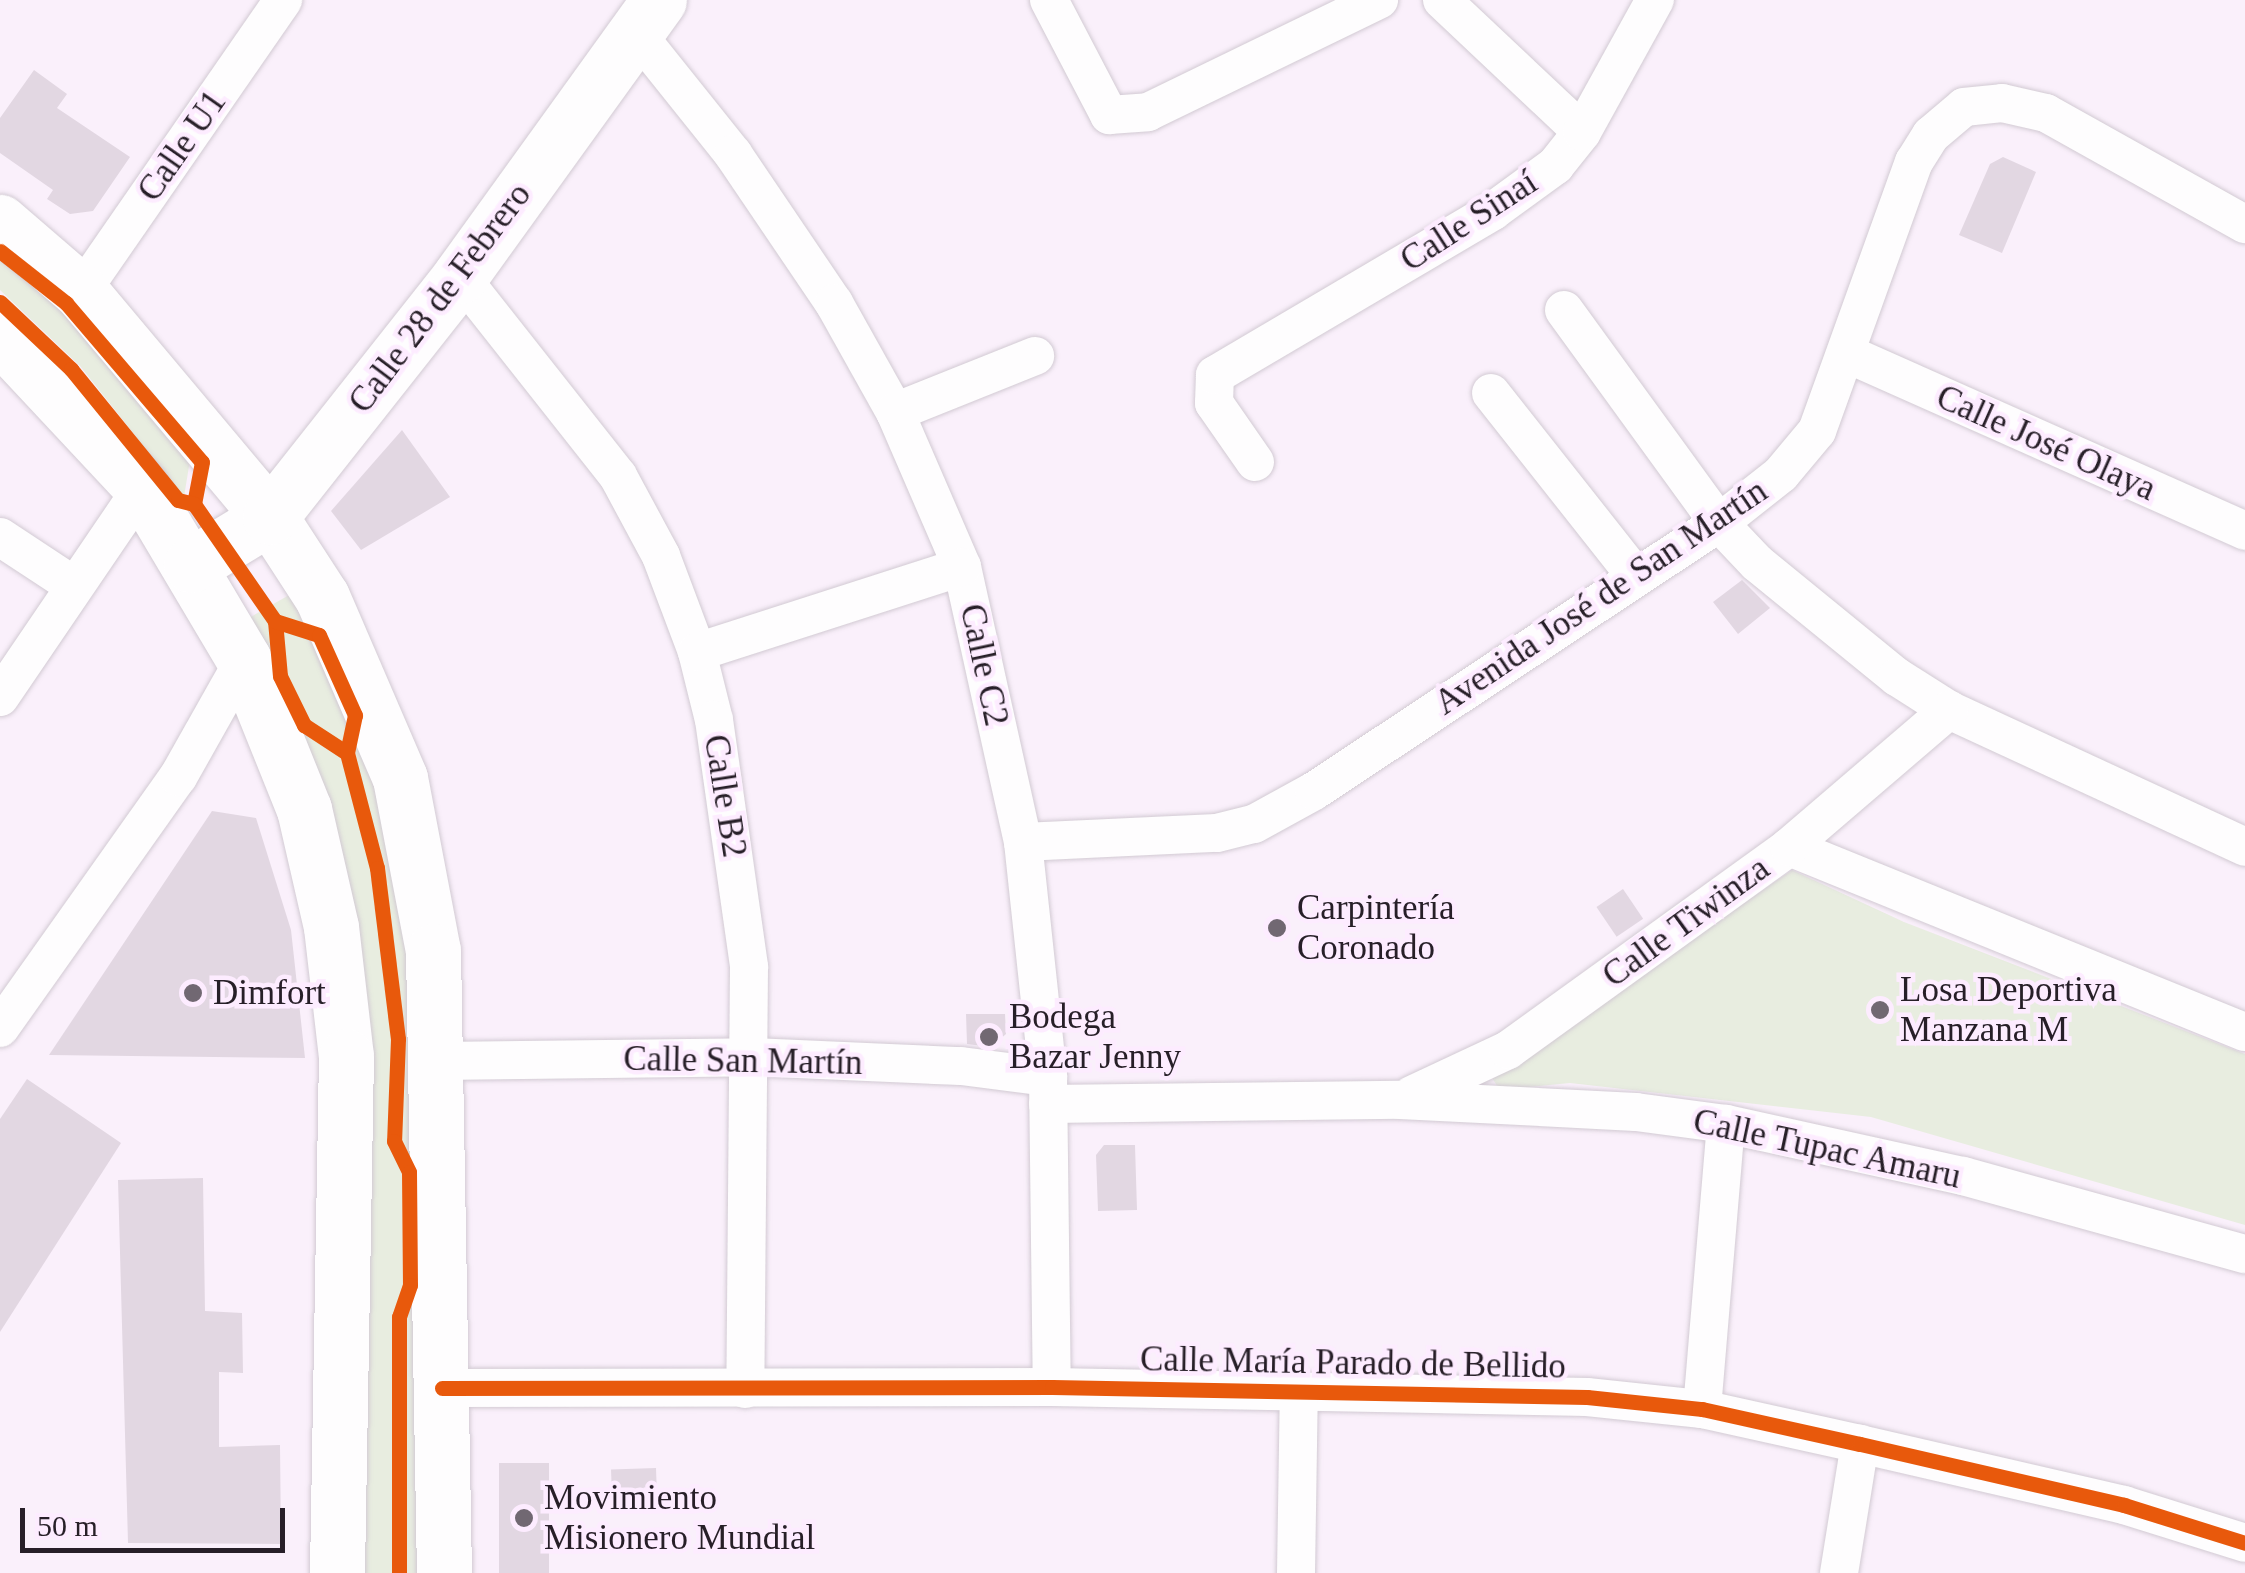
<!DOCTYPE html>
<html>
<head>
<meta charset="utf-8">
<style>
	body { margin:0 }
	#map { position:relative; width:2245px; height:1573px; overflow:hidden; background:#faf0fb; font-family:Georgia,serif }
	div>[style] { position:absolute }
	.green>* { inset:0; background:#e8ede0 }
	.building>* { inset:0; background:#e2d7e2; transform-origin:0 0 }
	.roads { filter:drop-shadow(0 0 2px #d2cad3) drop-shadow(0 0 2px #d2cad3) }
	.street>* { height:38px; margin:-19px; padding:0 19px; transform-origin:19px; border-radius:19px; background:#fefdfe }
	.secondary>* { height:55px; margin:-27.5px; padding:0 27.5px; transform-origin:27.5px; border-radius:27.5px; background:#fefdfe }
	.cycleway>* { height:15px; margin:-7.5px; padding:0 7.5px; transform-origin:7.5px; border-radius:7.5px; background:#e8590c }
	.dots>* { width:28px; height:28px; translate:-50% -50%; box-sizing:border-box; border:5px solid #fdecff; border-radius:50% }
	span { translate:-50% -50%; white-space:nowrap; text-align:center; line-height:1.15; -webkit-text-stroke:9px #fdecff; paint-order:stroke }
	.street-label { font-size:35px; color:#271f28 }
	.poi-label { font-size:35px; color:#271f28 }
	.left { translate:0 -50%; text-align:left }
	.scale { position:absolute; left:20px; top:1508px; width:265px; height:45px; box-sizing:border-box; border:5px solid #271f28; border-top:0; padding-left:12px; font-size:30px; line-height:35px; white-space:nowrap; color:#271f28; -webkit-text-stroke:8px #fdecff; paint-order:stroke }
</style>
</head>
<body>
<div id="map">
	<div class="green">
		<i style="clip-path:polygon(0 257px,57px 303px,190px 460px,184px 497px,80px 366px,0 290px)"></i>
		<i style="clip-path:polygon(298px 590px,328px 644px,410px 883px,428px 1573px,359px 1573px,360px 1034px,247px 619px)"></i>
		<i style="clip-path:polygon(1792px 870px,1904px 922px,2245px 1054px,2245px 1225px,1871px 1117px,1570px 1083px,1500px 1090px,1492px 1078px)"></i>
	</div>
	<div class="building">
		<i style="clip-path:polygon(34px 70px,67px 94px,57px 108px,130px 157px,93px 211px,70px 214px,47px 199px,53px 190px,0 153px,0 118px)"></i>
		<i style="clip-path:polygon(2003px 157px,2036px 172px,2002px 253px,1959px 235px,1990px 164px)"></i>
		<i style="clip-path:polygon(402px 430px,450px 497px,361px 550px,331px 511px)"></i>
		<i style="clip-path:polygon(1742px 580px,1770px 608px,1738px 634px,1713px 602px)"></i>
		<i style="clip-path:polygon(212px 811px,256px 818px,291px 930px,305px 1058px,49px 1055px)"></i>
		<i style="left:1623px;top:889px;width:36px;height:32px;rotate:56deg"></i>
		<i style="clip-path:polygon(966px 1014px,1005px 1014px,1006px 1034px,991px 1047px,967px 1044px)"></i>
		<i style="clip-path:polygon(27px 1079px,121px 1143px,0 1332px,0 1119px)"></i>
		<i style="clip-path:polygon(1104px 1145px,1135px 1145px,1137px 1210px,1098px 1211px,1096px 1155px)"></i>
		<i style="clip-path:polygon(203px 1178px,205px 1311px,242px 1313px,243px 1373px,219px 1372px,219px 1447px,280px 1445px,281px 1544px,128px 1543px,118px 1180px)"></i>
		<i style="left:499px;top:1463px;width:50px;height:110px"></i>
		<i style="left:656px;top:1468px;width:32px;height:45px;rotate:88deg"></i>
	</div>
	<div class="roads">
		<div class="street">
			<i style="left:1049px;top:0;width:130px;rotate:62.4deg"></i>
			<i style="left:1109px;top:115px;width:39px;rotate:-4deg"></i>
			<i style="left:1148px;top:112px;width:257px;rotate:-25.9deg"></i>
			<i style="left:1442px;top:0;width:192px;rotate:43.3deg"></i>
			<i style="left:637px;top:34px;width:154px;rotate:51.3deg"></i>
			<i style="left:733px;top:154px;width:180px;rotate:55.9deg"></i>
			<i style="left:834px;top:303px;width:125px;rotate:60.8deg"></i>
			<i style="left:895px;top:412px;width:169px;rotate:66.6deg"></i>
			<i style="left:962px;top:567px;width:282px;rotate:77.5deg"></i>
			<i style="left:1023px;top:842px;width:236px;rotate:83.9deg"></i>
			<i style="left:1048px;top:1077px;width:310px;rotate:89.3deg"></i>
			<i style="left:460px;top:276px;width:255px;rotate:51.7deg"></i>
			<i style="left:618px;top:476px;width:91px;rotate:61.7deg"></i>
			<i style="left:661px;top:556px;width:103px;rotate:69.4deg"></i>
			<i style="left:697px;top:652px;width:70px;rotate:76deg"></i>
			<i style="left:714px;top:720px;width:249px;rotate:81.9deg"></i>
			<i style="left:749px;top:967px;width:422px;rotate:90.5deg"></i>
			<i style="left:81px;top:292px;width:355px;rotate:-55.3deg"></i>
			<i style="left:1564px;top:310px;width:263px;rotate:54deg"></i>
			<i style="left:1719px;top:523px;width:55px;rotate:46.5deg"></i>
			<i style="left:1757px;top:563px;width:181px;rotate:39.2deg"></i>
			<i style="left:1897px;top:677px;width:62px;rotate:32.4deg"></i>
			<i style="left:1949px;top:710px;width:326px;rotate:24.8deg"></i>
			<i style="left:1848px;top:354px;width:435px;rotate:24deg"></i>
			<i style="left:1491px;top:393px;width:231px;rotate:51.7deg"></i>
			<i style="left:895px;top:412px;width:151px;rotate:-21.8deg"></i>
			<i style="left:1255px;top:462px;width:72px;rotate:-124.8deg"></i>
			<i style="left:1214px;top:403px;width:28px;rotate:-88deg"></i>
			<i style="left:1215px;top:375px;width:323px;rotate:-30.5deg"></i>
			<i style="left:1493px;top:211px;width:77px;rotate:-36deg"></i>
			<i style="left:1555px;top:166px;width:43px;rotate:-51.5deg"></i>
			<i style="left:1582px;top:132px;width:151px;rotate:-61.1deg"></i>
			<i style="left:0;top:537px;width:87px;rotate:33.3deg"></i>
			<i style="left:697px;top:652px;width:278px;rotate:-17.8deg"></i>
			<i style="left:0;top:697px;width:253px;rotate:-55.8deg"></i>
			<i style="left:1023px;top:842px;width:194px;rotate:-2.7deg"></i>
			<i style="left:1217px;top:833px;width:38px;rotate:-14deg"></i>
			<i style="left:1254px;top:824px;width:68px;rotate:-28.8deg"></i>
			<i style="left:1314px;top:791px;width:486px;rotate:-33.5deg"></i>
			<i style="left:1719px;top:523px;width:79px;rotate:-38.3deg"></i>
			<i style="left:1781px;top:474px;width:56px;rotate:-50.1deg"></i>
			<i style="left:1817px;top:431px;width:286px;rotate:-70.2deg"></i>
			<i style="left:1914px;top:162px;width:32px;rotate:-58deg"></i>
			<i style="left:1931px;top:135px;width:43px;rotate:-40.3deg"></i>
			<i style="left:1964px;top:107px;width:38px;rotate:-6deg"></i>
			<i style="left:2002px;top:103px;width:45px;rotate:12.8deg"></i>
			<i style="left:2046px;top:113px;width:228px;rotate:29.2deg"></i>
			<i style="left:1789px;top:847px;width:492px;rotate:22.1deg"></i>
			<i style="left:0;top:1028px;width:308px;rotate:-54.7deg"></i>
			<i style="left:178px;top:777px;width:134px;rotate:-60.6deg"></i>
			<i style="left:438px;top:1061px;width:314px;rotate:-0.7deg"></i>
			<i style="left:752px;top:1057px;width:209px;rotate:2.5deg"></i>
			<i style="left:961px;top:1066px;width:88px;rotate:7.2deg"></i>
			<i style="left:1412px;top:1095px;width:106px;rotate:-25.1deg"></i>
			<i style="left:1508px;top:1050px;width:347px;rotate:-35.8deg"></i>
			<i style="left:1789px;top:847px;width:211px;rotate:-40.6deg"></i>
			<i style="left:1048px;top:1104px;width:352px;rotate:-0.7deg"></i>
			<i style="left:1400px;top:1100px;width:236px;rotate:2.9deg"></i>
			<i style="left:1636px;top:1112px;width:91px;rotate:7.6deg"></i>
			<i style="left:1726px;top:1124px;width:243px;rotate:12.4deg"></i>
			<i style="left:1963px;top:1176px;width:293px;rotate:15.5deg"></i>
			<i style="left:442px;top:1388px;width:610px;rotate:-0.09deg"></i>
			<i style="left:1052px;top:1387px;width:535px;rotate:1.07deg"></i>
			<i style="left:1587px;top:1397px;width:116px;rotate:6deg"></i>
			<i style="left:1702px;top:1409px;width:162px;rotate:12.5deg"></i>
			<i style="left:1860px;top:1444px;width:271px;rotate:13deg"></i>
			<i style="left:2124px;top:1505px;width:127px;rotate:17.4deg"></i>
			<i style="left:1702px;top:1409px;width:286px;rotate:-85.2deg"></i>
			<i style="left:1296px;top:1573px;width:181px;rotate:-89.1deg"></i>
			<i style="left:1839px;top:1573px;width:131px;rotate:-80.8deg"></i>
		</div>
		<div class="secondary">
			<i style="left:0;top:222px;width:107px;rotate:40.8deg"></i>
			<i style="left:81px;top:292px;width:294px;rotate:50deg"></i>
			<i style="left:270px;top:517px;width:95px;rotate:57deg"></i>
			<i style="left:322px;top:597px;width:197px;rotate:66.7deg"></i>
			<i style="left:400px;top:778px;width:176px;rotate:79.2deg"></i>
			<i style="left:433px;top:951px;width:622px;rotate:88.99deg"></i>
			<i style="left:0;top:336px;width:208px;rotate:46.9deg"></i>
			<i style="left:142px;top:488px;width:200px;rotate:59.3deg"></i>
			<i style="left:244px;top:660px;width:161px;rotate:68.1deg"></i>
			<i style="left:304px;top:809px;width:121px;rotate:77.1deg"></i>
			<i style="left:331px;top:927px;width:130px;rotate:83.4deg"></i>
			<i style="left:346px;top:1056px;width:517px;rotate:91deg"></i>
			<i style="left:191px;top:565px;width:92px;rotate:-31.3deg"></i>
			<i style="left:270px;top:517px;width:307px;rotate:-51.7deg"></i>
			<i style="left:460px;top:276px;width:340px;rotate:-54.2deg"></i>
		</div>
	</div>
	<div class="cycleway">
		<i style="left:0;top:251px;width:84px;rotate:38.2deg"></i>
		<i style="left:66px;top:303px;width:209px;rotate:49.5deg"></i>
		<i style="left:202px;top:462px;width:43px;rotate:100.8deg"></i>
		<i style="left:194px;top:504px;width:142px;rotate:55.3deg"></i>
		<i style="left:275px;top:621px;width:55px;rotate:84.8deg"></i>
		<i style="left:280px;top:676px;width:55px;rotate:63.9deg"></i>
		<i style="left:304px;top:725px;width:51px;rotate:33.1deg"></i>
		<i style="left:347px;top:753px;width:119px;rotate:75.4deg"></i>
		<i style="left:377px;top:868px;width:172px;rotate:83deg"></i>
		<i style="left:398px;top:1039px;width:102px;rotate:92.2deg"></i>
		<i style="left:394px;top:1141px;width:34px;rotate:64deg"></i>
		<i style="left:409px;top:1172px;width:113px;rotate:89.5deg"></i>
		<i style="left:410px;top:1285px;width:34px;rotate:109deg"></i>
		<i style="left:399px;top:1317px;width:256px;rotate:90deg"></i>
		<i style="left:0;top:302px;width:98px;rotate:43.3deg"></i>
		<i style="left:71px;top:369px;width:169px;rotate:50.8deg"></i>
		<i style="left:178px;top:500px;width:16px;rotate:14deg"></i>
		<i style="left:275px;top:621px;width:46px;rotate:17.7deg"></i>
		<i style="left:319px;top:635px;width:88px;rotate:65.8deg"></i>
		<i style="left:355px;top:715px;width:39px;rotate:102deg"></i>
		<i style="left:442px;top:1388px;width:610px;rotate:-0.09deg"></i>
		<i style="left:1052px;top:1387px;width:535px;rotate:1.07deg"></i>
		<i style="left:1587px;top:1397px;width:116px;rotate:6deg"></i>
		<i style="left:1702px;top:1409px;width:162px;rotate:12.5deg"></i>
		<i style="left:1860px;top:1444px;width:271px;rotate:13deg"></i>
		<i style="left:2124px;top:1505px;width:127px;rotate:17.4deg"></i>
	</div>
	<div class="dots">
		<i style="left:1277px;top:928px;background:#716872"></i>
		<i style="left:193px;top:993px;background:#716872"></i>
		<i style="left:1880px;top:1010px;background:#716872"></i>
		<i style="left:989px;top:1037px;background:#716872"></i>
		<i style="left:524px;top:1518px;background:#716872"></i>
	</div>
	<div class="street-label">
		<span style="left:182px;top:146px;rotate:-55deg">Calle U1</span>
		<span style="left:1469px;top:221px;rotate:-33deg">Calle Sinaí</span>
		<span style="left:440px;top:298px;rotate:-53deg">Calle 28 de Febrero</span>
		<span style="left:2046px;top:443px;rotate:24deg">Calle José Olaya</span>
		<span style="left:1601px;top:597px;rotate:-34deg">Avenida José de San Martín</span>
		<span style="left:984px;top:665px;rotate:78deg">Calle C2</span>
		<span style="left:725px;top:796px;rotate:81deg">Calle B2</span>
		<span style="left:1686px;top:922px;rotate:-36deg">Calle Tiwinza</span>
		<span style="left:743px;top:1061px;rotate:1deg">Calle San Martín</span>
		<span style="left:1827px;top:1149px;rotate:12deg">Calle Tupac Amaru</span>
		<span style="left:1353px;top:1363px;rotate:1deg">Calle María Parado de Bellido</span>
	</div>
	<div class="poi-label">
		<span class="left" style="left:1297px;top:928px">Carpintería<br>Coronado</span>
		<span class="left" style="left:1900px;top:1010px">Losa Deportiva<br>Manzana M</span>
		<span class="left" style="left:213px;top:993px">Dimfort</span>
		<span class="left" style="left:1009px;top:1037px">Bodega<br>Bazar Jenny</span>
		<span class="left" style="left:544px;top:1518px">Movimiento<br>Misionero Mundial</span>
	</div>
	<div class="scale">50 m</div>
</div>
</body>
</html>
